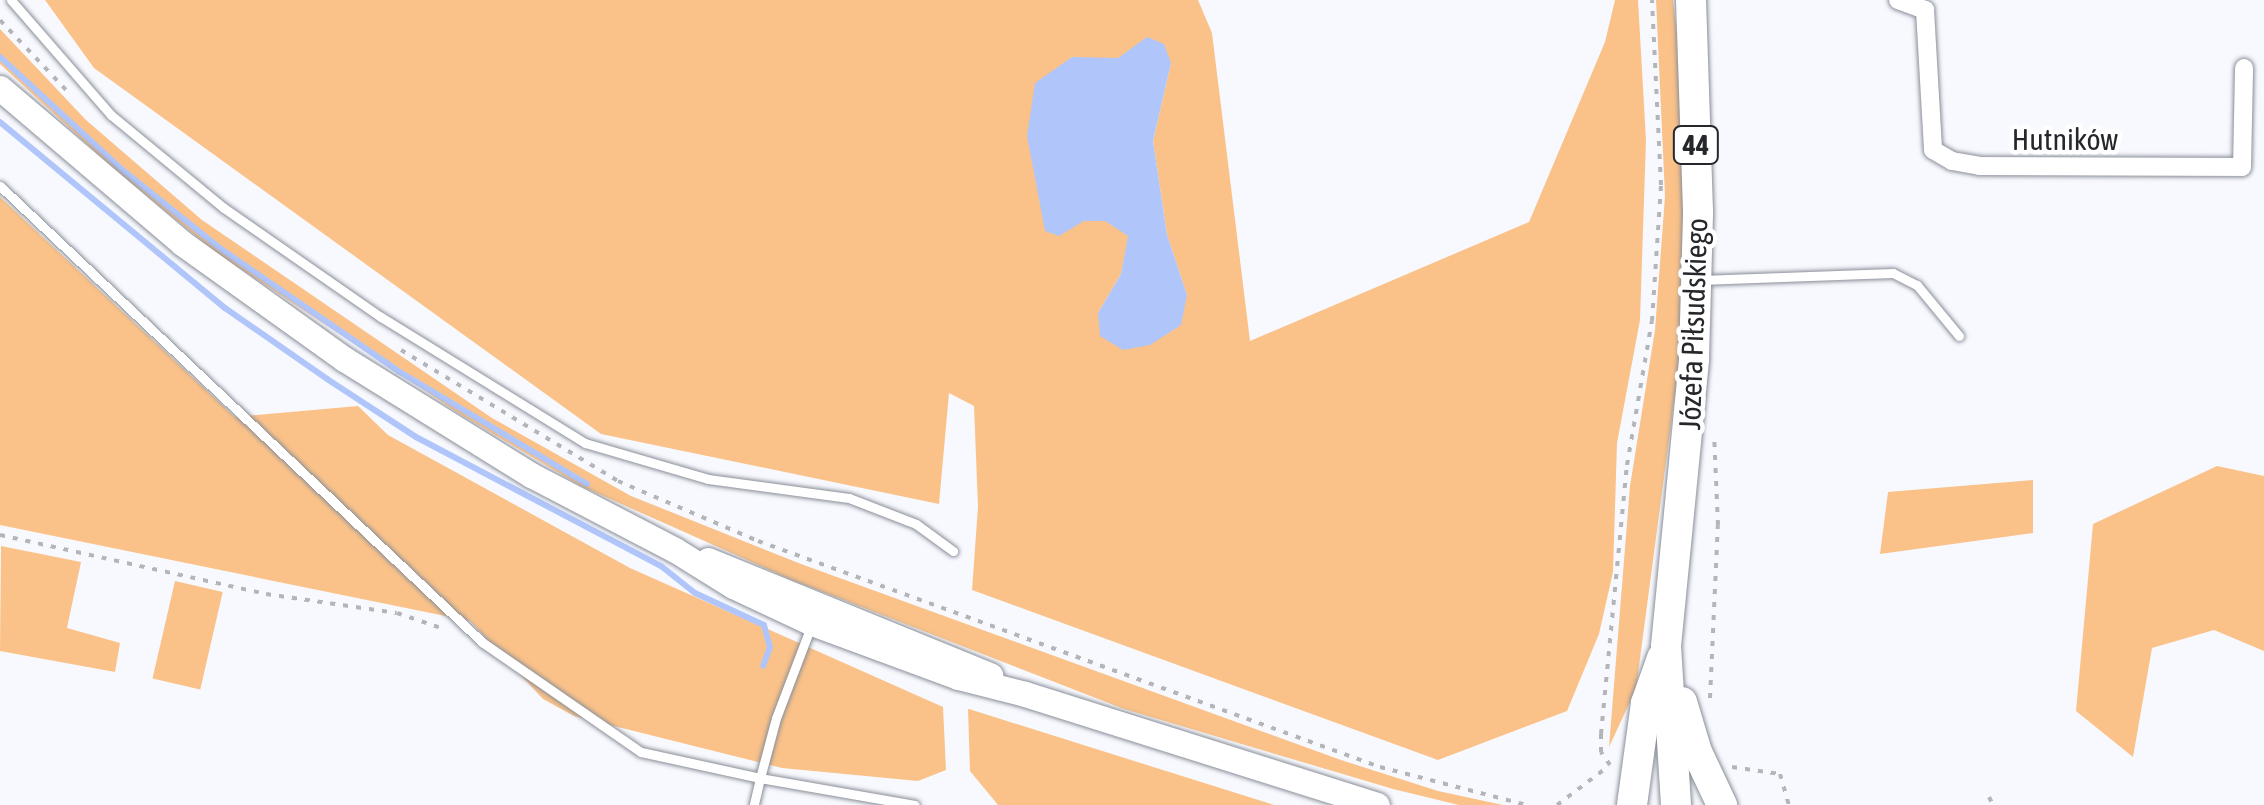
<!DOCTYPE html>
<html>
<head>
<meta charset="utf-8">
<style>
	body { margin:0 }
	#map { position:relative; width:2264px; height:805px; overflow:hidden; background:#f7f9fe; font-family:"Asap Condensed",sans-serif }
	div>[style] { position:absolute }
	.green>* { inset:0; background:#fac289; transform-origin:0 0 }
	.water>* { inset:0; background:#b0c5fa }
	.stream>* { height:6px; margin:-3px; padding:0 3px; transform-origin:3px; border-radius:3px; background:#b0c5fa }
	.path>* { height:4px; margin-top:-2px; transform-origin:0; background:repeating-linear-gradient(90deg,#b3b5b9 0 5px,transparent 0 13px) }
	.roads { filter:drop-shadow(0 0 2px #8a8e98) drop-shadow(0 0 2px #8a8e98) }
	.lane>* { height:9px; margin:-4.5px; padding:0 4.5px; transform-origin:4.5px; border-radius:4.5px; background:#fff }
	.street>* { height:18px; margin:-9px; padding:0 9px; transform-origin:9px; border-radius:9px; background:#fff }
	.secondary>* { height:25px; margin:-12.5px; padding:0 12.5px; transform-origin:12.5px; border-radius:12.5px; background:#fff }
	.primary>* { height:30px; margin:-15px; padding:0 15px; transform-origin:15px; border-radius:15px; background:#fff }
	span { translate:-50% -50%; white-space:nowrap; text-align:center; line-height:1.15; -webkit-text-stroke:9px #fff; paint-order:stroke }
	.shield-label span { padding:2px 8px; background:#fff; border:2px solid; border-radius:8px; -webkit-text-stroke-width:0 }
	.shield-label { font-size:28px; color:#25272b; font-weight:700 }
	.street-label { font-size:30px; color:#25272b }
</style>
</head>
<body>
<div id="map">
	<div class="green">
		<i style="clip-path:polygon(evenodd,45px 0,1198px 0,1212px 33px,1250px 341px,1529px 222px,1605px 42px,1615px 0,1638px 0,1646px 140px,1640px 320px,1617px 443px,1613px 572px,1599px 634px,1567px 711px,1438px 760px,972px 590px,978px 507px,974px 406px,949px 393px,939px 504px,601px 434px,94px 68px,45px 0,1071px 57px,1171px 63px,1153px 141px,1167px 235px,1187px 295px,1098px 313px,1121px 274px,1129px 236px,1106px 221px,1084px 221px,1071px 57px)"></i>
		<i style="clip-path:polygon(1656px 0,1673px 0,1683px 86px,1686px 207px,1680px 356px,1636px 689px,1609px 747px,1630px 486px,1655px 330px,1665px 196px)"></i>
		<i style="clip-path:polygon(0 29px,86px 120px,202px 220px,492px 418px,631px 496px,801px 564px,1341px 760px,1438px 791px,1503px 805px,1459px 805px,1393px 789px,1124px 709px,792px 580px,581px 486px,460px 414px,217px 253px,112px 167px,0 64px)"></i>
		<i style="clip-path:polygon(0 197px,235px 417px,358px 406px,388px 435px,630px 568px,943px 707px,946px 770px,918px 781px,782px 768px,574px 716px,543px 699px,470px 621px,0 525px)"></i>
		<i style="clip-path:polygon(2217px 466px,2264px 476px,2264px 651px,2214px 630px,2152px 648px,2133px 757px,2076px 711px,2093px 524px)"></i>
		<i style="clip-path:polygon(2033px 480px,2033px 533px,1880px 554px,1888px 492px)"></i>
		<i style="clip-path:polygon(1px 546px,81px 562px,67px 628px,120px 643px,115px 672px,0 651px)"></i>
		<i style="left:175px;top:581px;width:49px;height:100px;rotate:13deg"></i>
		<i style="clip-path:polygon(968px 709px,969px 709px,1274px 805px,998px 805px,970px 771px)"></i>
	</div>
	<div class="water">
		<i style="clip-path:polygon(1147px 37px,1164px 44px,1171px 63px,1153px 141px,1167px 235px,1187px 295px,1181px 325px,1150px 345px,1123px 350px,1100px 336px,1098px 313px,1121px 274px,1128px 236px,1105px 221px,1084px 221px,1059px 236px,1045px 231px,1027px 136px,1035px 83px,1072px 57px,1118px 58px)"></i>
	</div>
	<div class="stream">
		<i style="left:0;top:57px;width:162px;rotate:42.7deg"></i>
		<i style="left:119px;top:167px;width:131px;rotate:38.8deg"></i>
		<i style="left:221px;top:249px;width:217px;rotate:34.5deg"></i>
		<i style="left:400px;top:372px;width:218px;rotate:30.9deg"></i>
		<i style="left:0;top:122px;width:292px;rotate:39.6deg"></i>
		<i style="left:225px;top:308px;width:124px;rotate:34.8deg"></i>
		<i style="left:327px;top:379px;width:106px;rotate:33.1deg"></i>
		<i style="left:416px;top:437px;width:277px;rotate:27.8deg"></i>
		<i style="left:661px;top:566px;width:43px;rotate:38.5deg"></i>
		<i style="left:695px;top:593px;width:76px;rotate:24.9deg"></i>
		<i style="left:764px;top:625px;width:23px;rotate:75deg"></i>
		<i style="left:770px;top:647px;width:20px;rotate:110deg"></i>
	</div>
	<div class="path">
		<i style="left:0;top:20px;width:102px;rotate:46.6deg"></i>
		<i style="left:401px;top:350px;width:253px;rotate:31.1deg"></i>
		<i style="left:618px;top:481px;width:152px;rotate:23.2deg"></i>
		<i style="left:758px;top:541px;width:662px;rotate:19.97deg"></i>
		<i style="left:1380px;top:767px;width:152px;rotate:14.5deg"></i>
		<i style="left:0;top:535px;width:272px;rotate:12.5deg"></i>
		<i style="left:266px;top:594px;width:132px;rotate:8.3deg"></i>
		<i style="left:397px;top:613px;width:50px;rotate:18.8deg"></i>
		<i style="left:1710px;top:698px;width:173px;rotate:-87.4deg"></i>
		<i style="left:1718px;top:525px;width:91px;rotate:-92.5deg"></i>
		<i style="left:1610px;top:765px;width:16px;rotate:-125deg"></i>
		<i style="left:1601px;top:752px;width:18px;rotate:-90deg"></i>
		<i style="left:1601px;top:734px;width:270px;rotate:-84.5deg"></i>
		<i style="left:1627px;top:465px;width:146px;rotate:-80.2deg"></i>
		<i style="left:1652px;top:321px;width:136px;rotate:-86.2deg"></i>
		<i style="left:1661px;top:185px;width:185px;rotate:-92.8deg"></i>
		<i style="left:1732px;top:767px;width:49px;rotate:8.3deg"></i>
		<i style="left:1780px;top:774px;width:32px;rotate:74deg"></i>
		<i style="left:1989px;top:797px;width:9px;rotate:63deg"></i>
		<i style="left:1557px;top:805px;width:65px;rotate:-36.9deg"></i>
	</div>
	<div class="roads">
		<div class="lane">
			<i style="left:11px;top:0;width:152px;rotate:49deg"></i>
			<i style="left:111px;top:115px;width:146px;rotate:39.5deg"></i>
			<i style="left:224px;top:208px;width:191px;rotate:34.8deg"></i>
			<i style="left:381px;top:317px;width:240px;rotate:31.7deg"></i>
			<i style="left:585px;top:443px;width:128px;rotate:16.3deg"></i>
			<i style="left:708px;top:479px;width:142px;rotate:7.7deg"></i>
			<i style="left:849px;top:498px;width:72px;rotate:21.2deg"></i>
			<i style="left:916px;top:524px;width:46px;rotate:36.1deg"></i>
			<i style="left:0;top:186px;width:664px;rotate:43.41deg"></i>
			<i style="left:482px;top:642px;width:193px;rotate:34.7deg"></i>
			<i style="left:641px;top:752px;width:122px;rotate:12.3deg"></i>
			<i style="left:760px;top:778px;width:28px;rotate:103deg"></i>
			<i style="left:1700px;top:280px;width:193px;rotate:-2.1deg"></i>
			<i style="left:1893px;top:273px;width:27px;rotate:27deg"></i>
			<i style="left:1917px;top:285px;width:66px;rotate:50.5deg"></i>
			<i style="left:811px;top:626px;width:98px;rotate:110.8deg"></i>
			<i style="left:776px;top:718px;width:62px;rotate:104.9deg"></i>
			<i style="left:760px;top:778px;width:157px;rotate:9.9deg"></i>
		</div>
		<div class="street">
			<i style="left:1898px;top:0;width:29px;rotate:20deg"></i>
			<i style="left:1925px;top:10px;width:140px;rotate:86.7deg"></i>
			<i style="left:1933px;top:150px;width:22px;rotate:30deg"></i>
			<i style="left:1952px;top:161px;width:27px;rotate:10deg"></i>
			<i style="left:1979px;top:166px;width:263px;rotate:0.2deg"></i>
			<i style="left:2242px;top:167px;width:99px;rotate:-88.8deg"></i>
		</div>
		<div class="secondary">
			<i style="left:0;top:88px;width:239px;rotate:40.4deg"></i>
			<i style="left:182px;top:243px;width:199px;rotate:35.6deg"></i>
			<i style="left:344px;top:359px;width:220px;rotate:31.8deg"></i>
			<i style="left:531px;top:475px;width:162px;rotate:27.5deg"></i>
			<i style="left:675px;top:550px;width:68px;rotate:31.8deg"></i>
			<i style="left:733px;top:586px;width:87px;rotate:25.1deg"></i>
			<i style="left:812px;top:623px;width:156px;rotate:20.3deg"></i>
			<i style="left:958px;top:677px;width:69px;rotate:14.2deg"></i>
			<i style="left:1025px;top:694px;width:369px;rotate:17.5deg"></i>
			<i style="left:708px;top:560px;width:305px;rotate:22.2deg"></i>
		</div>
		<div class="primary">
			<i style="left:1682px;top:702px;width:52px;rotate:73.3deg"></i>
			<i style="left:1697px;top:752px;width:59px;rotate:64.7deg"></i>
			<i style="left:1632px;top:805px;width:103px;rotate:-82.2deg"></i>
			<i style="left:1646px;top:703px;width:48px;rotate:-70.4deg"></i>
			<i style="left:1676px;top:805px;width:159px;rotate:-93.6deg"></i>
			<i style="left:1666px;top:646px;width:289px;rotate:-84.4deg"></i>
			<i style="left:1694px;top:358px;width:147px;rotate:-88.4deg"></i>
			<i style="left:1698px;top:211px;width:211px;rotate:-91.9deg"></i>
		</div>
	</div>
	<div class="shield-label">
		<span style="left:1696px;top:145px">44</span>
	</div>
	<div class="street-label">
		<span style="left:2065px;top:139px">Hutników</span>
		<span style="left:1693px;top:324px;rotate:-88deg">Józefa Piłsudskiego</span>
	</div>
</div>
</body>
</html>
